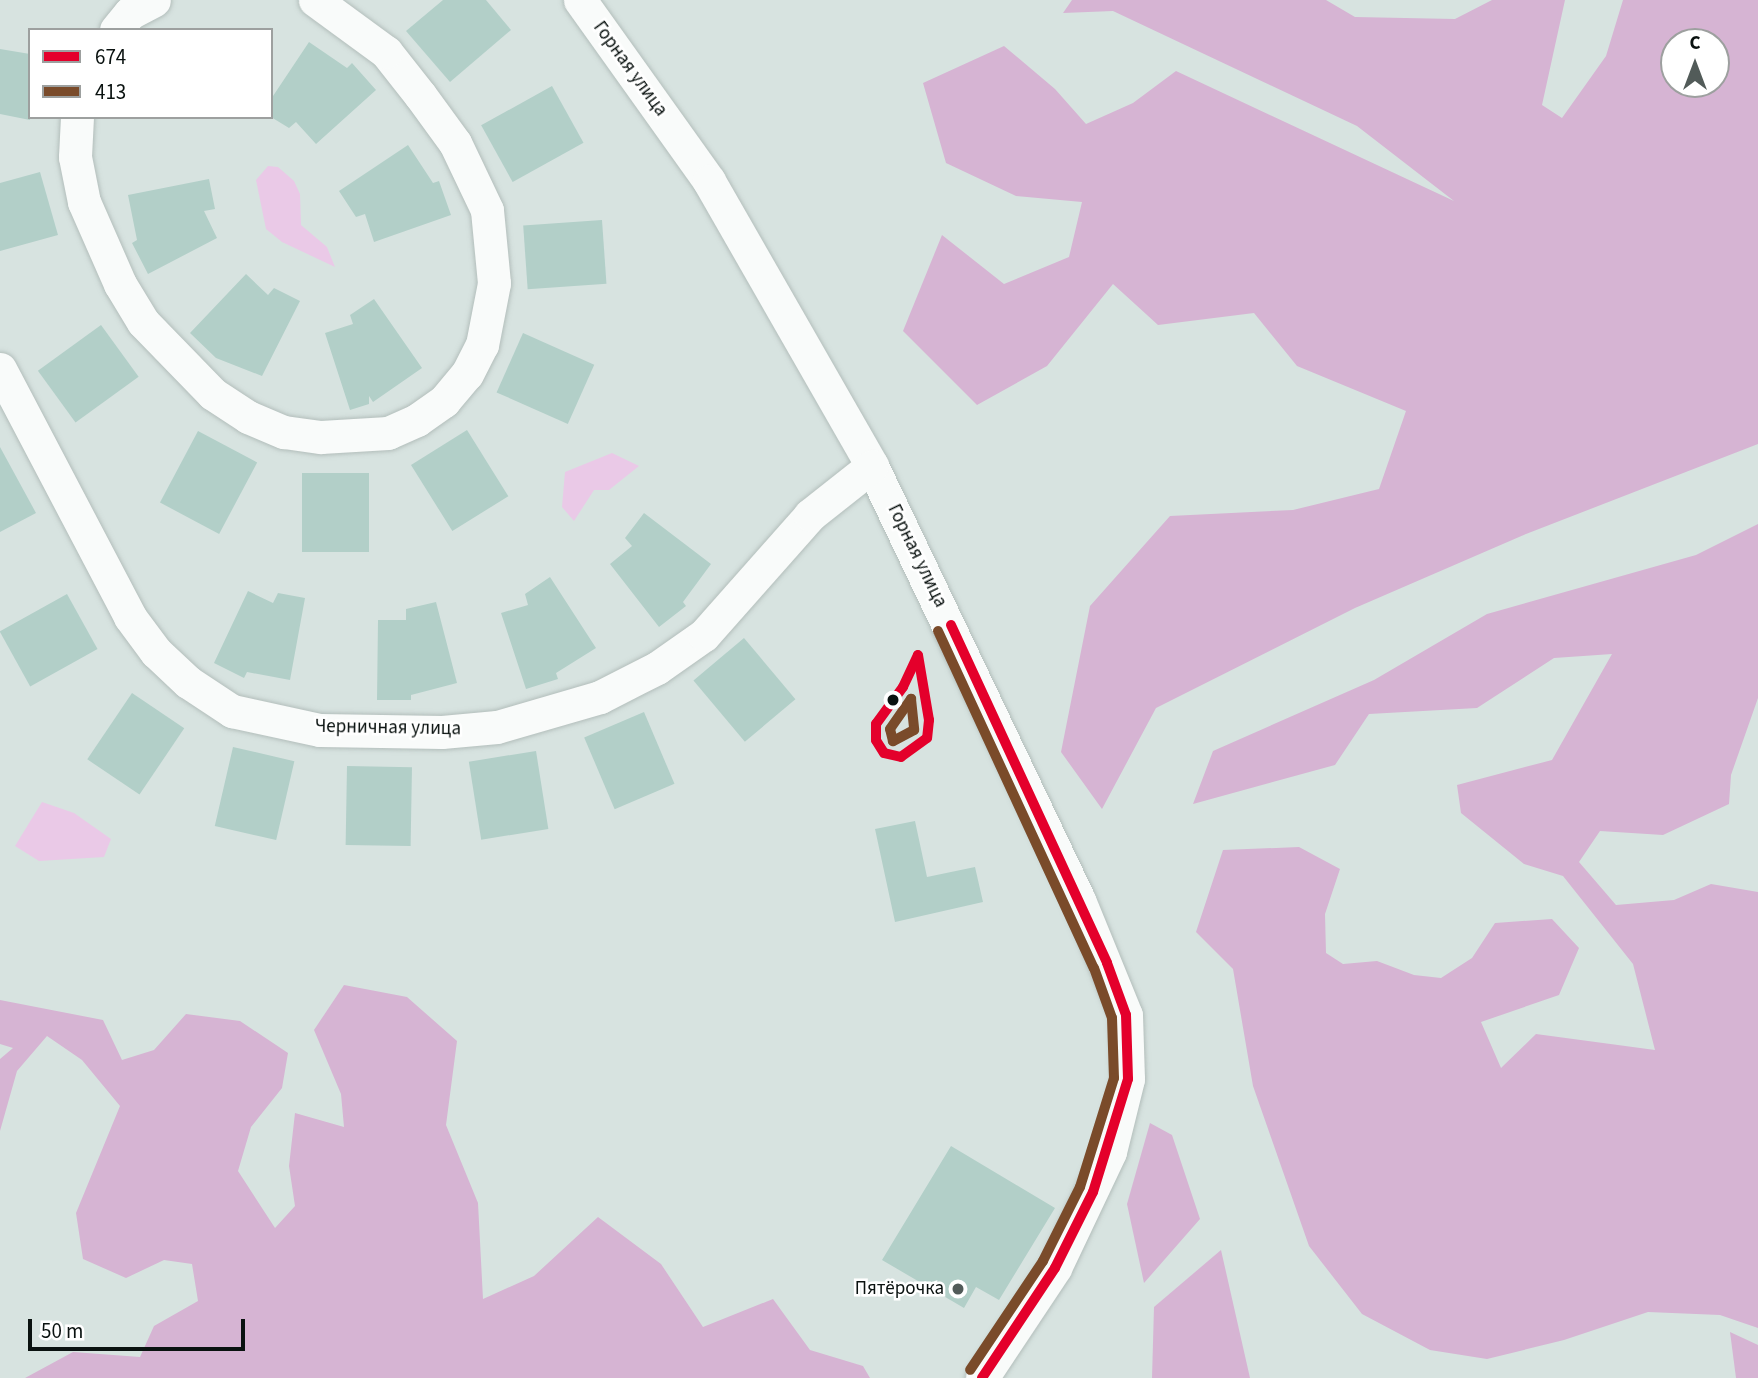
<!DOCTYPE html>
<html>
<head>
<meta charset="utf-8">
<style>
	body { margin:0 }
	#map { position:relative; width:1758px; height:1378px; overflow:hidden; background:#d7e3e0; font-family:"Source Sans 3",sans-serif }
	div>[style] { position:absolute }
	.green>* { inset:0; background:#eac9e7 }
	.forest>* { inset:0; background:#d6b4d3 }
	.building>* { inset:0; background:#b2cfc8; transform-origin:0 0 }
	.roads { filter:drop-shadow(0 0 2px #b3bebb) drop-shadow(0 0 2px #b3bebb) }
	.minor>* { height:33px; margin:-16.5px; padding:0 16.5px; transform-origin:16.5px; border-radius:16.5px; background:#f9fbfa }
	.bus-1>* { height:10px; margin:-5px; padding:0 5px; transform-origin:5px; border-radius:5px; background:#e4002b }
	.bus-2>* { height:10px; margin:-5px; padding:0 5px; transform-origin:5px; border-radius:5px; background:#7a4b2a }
	.dots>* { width:19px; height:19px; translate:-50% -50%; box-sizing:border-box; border:4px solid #fff; border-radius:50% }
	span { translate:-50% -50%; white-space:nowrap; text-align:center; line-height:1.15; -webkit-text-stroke:5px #fff; paint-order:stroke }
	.street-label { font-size:19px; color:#0a1210 }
	.poi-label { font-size:19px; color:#0a1210 }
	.right { translate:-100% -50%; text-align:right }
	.legend { position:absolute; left:28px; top:28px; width:245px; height:91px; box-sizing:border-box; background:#fff; border:2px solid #9da09f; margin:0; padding:9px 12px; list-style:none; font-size:21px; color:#0a1210 }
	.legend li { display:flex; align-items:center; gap:14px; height:35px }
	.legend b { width:35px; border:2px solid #9da09f }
	.north { position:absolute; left:1660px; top:28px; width:70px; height:70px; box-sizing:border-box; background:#fff; border:2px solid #9da09f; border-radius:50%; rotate:0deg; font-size:19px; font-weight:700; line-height:28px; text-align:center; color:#0a1210 }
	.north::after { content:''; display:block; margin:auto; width:24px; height:32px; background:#525b59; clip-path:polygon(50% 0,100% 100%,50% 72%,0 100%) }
	.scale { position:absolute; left:28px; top:1319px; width:217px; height:32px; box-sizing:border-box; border:4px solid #0a1210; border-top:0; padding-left:9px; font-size:21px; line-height:24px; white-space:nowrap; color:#0a1210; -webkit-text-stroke:5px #fff; paint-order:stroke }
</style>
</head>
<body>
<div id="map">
	<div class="green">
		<i style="clip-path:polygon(268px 166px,278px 167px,294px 181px,300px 194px,301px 225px,327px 247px,335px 267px,282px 242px,266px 229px,256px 180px)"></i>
		<i style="clip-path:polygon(612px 453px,639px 466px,609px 490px,594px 490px,574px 521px,562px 507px,565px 472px)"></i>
		<i style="clip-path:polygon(42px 802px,74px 813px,111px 839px,104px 857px,39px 861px,15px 846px)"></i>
	</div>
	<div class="forest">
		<i style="clip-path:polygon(evenodd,1072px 0,1326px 0,1355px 17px,1455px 19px,1492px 0,1565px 0,1542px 105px,1562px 118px,1606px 56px,1623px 0,1758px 0,1758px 444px,1526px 534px,1355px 608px,1156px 708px,1102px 809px,1061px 752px,1090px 606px,1170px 516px,1293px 510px,1379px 489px,1406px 411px,1297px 366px,1254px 313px,1158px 325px,1113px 284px,1047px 366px,977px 405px,903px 331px,942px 235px,1004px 284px,1069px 257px,1082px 202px,1016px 196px,946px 163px,923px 83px,1004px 46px,1055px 89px,1086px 124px,1133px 103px,1176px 71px,1454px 201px,1357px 126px,1113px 11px,1063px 13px,1072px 0,1716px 42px,1716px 84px,1674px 84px,1674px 42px,1716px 42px)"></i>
		<i style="clip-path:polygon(1758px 524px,1758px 698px,1731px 775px,1729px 804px,1663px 835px,1600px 831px,1579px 862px,1616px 905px,1674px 900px,1711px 884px,1758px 892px,1758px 1328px,1720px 1315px,1648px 1312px,1564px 1340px,1487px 1359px,1430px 1350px,1362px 1314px,1309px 1246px,1253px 1086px,1233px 969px,1196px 932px,1223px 850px,1299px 847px,1340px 869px,1325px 914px,1326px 953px,1343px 964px,1377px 961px,1414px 975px,1441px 978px,1472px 958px,1495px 923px,1552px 919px,1579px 948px,1559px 995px,1481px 1022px,1501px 1068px,1536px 1034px,1655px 1050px,1633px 964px,1563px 876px,1524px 864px,1461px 813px,1457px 785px,1552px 760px,1612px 654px,1554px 658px,1477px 708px,1369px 714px,1335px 765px,1193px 804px,1213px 751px,1374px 680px,1487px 614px,1696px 555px)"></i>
		<i style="clip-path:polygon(344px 985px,407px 997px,457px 1041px,446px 1125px,478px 1203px,483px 1299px,534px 1276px,598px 1217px,661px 1264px,703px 1327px,773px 1299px,810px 1350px,863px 1366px,870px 1378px,25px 1378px,73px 1352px,140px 1357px,154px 1326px,198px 1301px,192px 1264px,164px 1260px,126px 1278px,83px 1259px,76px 1213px,120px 1106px,82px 1060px,47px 1036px,17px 1071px,0 1131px,0 1059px,13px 1048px,0 1044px,0 1000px,103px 1020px,122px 1060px,154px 1050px,186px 1014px,240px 1021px,288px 1053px,282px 1088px,251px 1127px,238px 1171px,275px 1228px,295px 1206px,289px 1166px,295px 1113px,344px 1127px,341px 1094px,314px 1030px)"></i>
		<i style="clip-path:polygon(1150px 1123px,1172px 1135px,1200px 1219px,1144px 1283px,1127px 1204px)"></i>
		<i style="clip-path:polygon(1221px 1250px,1250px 1378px,1152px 1378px,1154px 1307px)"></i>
		<i style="clip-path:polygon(1730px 1332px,1758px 1345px,1758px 1378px,1736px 1378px)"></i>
	</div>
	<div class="building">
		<i style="clip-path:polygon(443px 0,486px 0,511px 30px,450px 82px,406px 31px)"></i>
		<i style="clip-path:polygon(309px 42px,347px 68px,352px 63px,376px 90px,316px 144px,296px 122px,289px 128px,271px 117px,271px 99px)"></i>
		<i style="clip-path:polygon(0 49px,30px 54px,30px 120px,0 114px)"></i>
		<i style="left:552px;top:86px;width:65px;height:81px;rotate:61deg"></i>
		<i style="clip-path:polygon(408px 145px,433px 183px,439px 181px,451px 215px,374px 242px,365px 214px,356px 217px,339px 191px)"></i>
		<i style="clip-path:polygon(40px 172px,58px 235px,0 251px,0 183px)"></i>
		<i style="clip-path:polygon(209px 179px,215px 209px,204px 211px,217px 238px,148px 274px,132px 243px,137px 240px,128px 195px)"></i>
		<i style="left:602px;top:220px;width:64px;height:79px;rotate:86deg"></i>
		<i style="clip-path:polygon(246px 274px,268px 295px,274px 288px,300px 301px,262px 376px,216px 358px,190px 333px)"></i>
		<i style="clip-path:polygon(374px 299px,422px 368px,373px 402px,369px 396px,369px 404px,350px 410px,325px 333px,353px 324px,350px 315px)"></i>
		<i style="left:101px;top:325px;width:64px;height:78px;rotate:54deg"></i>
		<i style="left:523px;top:333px;width:78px;height:65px;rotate:24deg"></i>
		<i style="left:467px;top:430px;width:78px;height:66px;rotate:58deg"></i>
		<i style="left:198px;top:431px;width:67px;height:81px;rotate:28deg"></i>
		<i style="clip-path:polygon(0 447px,36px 513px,0 532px)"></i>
		<i style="left:302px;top:473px;width:67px;height:79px"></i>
		<i style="clip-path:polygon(644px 513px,711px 564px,683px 602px,686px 606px,659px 627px,610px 564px,632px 546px,625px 538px)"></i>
		<i style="clip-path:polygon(550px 577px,596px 648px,556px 673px,558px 679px,526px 689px,501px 613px,528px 605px,525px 594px)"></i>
		<i style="clip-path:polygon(248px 591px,273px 603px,278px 593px,305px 598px,290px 680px,247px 672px,244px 678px,214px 663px)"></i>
		<i style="left:67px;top:594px;width:63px;height:77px;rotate:61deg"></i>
		<i style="clip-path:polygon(436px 602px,457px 683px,411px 695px,411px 700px,377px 700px,378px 620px,406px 620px,406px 609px)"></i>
		<i style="left:744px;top:638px;width:80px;height:66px;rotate:50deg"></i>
		<i style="left:132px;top:693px;width:63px;height:80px;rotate:34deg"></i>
		<i style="left:644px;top:712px;width:78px;height:65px;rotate:67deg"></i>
		<i style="left:233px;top:747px;width:63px;height:81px;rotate:13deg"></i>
		<i style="left:536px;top:751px;width:79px;height:68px;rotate:81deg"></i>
		<i style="left:347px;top:766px;width:65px;height:79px;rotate:1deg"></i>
		<i style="clip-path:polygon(915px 821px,927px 877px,975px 867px,983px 902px,895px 922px,875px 829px)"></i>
		<i style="clip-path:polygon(951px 1146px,1055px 1208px,999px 1300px,976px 1287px,964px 1308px,882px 1260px)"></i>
	</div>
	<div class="roads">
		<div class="minor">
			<i style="left:580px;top:0;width:222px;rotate:54.5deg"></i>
			<i style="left:709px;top:181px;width:328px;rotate:60.2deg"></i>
			<i style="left:872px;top:466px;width:481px;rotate:64.5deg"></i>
			<i style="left:1079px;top:900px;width:124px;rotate:67.8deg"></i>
			<i style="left:1126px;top:1015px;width:64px;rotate:88.2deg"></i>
			<i style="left:1128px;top:1079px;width:75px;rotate:103.9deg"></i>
			<i style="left:1110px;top:1152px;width:128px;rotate:115.4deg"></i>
			<i style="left:1055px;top:1268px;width:132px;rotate:123.6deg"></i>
			<i style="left:116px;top:30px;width:22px;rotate:-51deg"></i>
			<i style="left:130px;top:13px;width:27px;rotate:-28deg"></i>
			<i style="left:77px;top:117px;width:40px;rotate:92.9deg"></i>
			<i style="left:75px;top:157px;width:46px;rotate:78.7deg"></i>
			<i style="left:84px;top:202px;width:90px;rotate:66.3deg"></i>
			<i style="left:120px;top:284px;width:44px;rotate:58.8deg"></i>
			<i style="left:143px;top:322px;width:100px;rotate:45.8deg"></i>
			<i style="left:213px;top:394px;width:42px;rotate:33.3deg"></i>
			<i style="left:248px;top:417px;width:39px;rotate:23deg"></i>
			<i style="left:284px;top:432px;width:37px;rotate:8deg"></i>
			<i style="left:321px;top:437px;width:67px;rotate:-3.4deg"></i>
			<i style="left:388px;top:433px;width:32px;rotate:-24deg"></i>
			<i style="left:417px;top:420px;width:33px;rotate:-35deg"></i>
			<i style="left:444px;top:401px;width:35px;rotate:-50deg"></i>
			<i style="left:467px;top:374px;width:33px;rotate:-63deg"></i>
			<i style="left:482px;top:345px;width:63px;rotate:-79deg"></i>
			<i style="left:494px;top:283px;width:73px;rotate:-95.5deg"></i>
			<i style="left:487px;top:210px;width:74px;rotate:-115.5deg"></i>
			<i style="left:455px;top:143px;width:59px;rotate:-126.1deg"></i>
			<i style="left:420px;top:95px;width:55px;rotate:-128.3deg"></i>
			<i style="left:386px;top:52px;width:88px;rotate:-143.8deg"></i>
			<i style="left:0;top:369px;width:280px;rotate:62.3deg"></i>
			<i style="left:130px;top:617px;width:44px;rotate:53.4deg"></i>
			<i style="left:156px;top:652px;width:44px;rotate:43.2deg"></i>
			<i style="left:188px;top:682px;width:53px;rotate:33.4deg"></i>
			<i style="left:232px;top:711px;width:90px;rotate:12.2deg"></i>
			<i style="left:320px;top:730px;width:122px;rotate:0.9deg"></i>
			<i style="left:442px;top:732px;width:55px;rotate:-5.2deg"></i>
			<i style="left:497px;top:727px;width:107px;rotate:-16.2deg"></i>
			<i style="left:600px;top:697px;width:64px;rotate:-27deg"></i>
			<i style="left:657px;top:668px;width:57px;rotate:-35.1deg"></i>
			<i style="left:704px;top:635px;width:160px;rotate:-48.5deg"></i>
			<i style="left:810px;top:515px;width:79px;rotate:-38.3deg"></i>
		</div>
	</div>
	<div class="bus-1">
		<i style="left:951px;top:625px;width:372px;rotate:65.2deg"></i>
		<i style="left:1107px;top:963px;width:55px;rotate:69.9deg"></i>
		<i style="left:1126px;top:1015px;width:64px;rotate:88.2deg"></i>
		<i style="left:1128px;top:1079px;width:118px;rotate:107.2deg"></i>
		<i style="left:1093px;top:1192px;width:85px;rotate:116.6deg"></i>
		<i style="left:1055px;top:1268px;width:132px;rotate:123.6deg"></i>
		<i style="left:918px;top:655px;width:66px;rotate:80.4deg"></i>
		<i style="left:929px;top:720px;width:18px;rotate:96deg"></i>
		<i style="left:927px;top:738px;width:32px;rotate:144deg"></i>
		<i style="left:901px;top:757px;width:17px;rotate:-167deg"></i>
		<i style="left:884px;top:753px;width:15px;rotate:-122deg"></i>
		<i style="left:876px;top:740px;width:16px;rotate:-90deg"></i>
		<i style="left:876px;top:724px;width:46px;rotate:-53.9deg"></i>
		<i style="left:903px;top:687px;width:35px;rotate:-65deg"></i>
	</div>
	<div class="bus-2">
		<i style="left:938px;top:631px;width:371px;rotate:65.2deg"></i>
		<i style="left:1094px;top:968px;width:53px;rotate:70.2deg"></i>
		<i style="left:1112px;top:1018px;width:60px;rotate:88.1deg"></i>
		<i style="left:1114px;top:1078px;width:114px;rotate:107.3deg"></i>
		<i style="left:1080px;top:1187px;width:83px;rotate:116.6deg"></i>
		<i style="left:1043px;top:1261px;width:131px;rotate:123.8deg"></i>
		<i style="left:911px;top:699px;width:31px;rotate:84deg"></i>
		<i style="left:914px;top:730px;width:24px;rotate:152deg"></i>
		<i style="left:893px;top:741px;width:12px;rotate:-104deg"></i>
		<i style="left:890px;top:729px;width:37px;rotate:-55deg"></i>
	</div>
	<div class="dots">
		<i style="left:893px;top:700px;background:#0a1210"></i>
		<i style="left:958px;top:1289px;background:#525b59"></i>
	</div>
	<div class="street-label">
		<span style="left:630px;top:69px;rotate:54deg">Горная улица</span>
		<span style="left:917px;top:556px;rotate:64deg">Горная улица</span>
		<span style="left:388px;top:728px;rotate:1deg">Черничная улица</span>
	</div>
	<div class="poi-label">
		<span class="right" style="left:944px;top:1289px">Пятёрочка</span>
	</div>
	<ul class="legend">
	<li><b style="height:9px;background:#e4002b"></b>674</li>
	<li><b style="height:9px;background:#7a4b2a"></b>413</li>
	</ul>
	<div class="north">С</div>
	<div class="scale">50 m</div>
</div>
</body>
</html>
